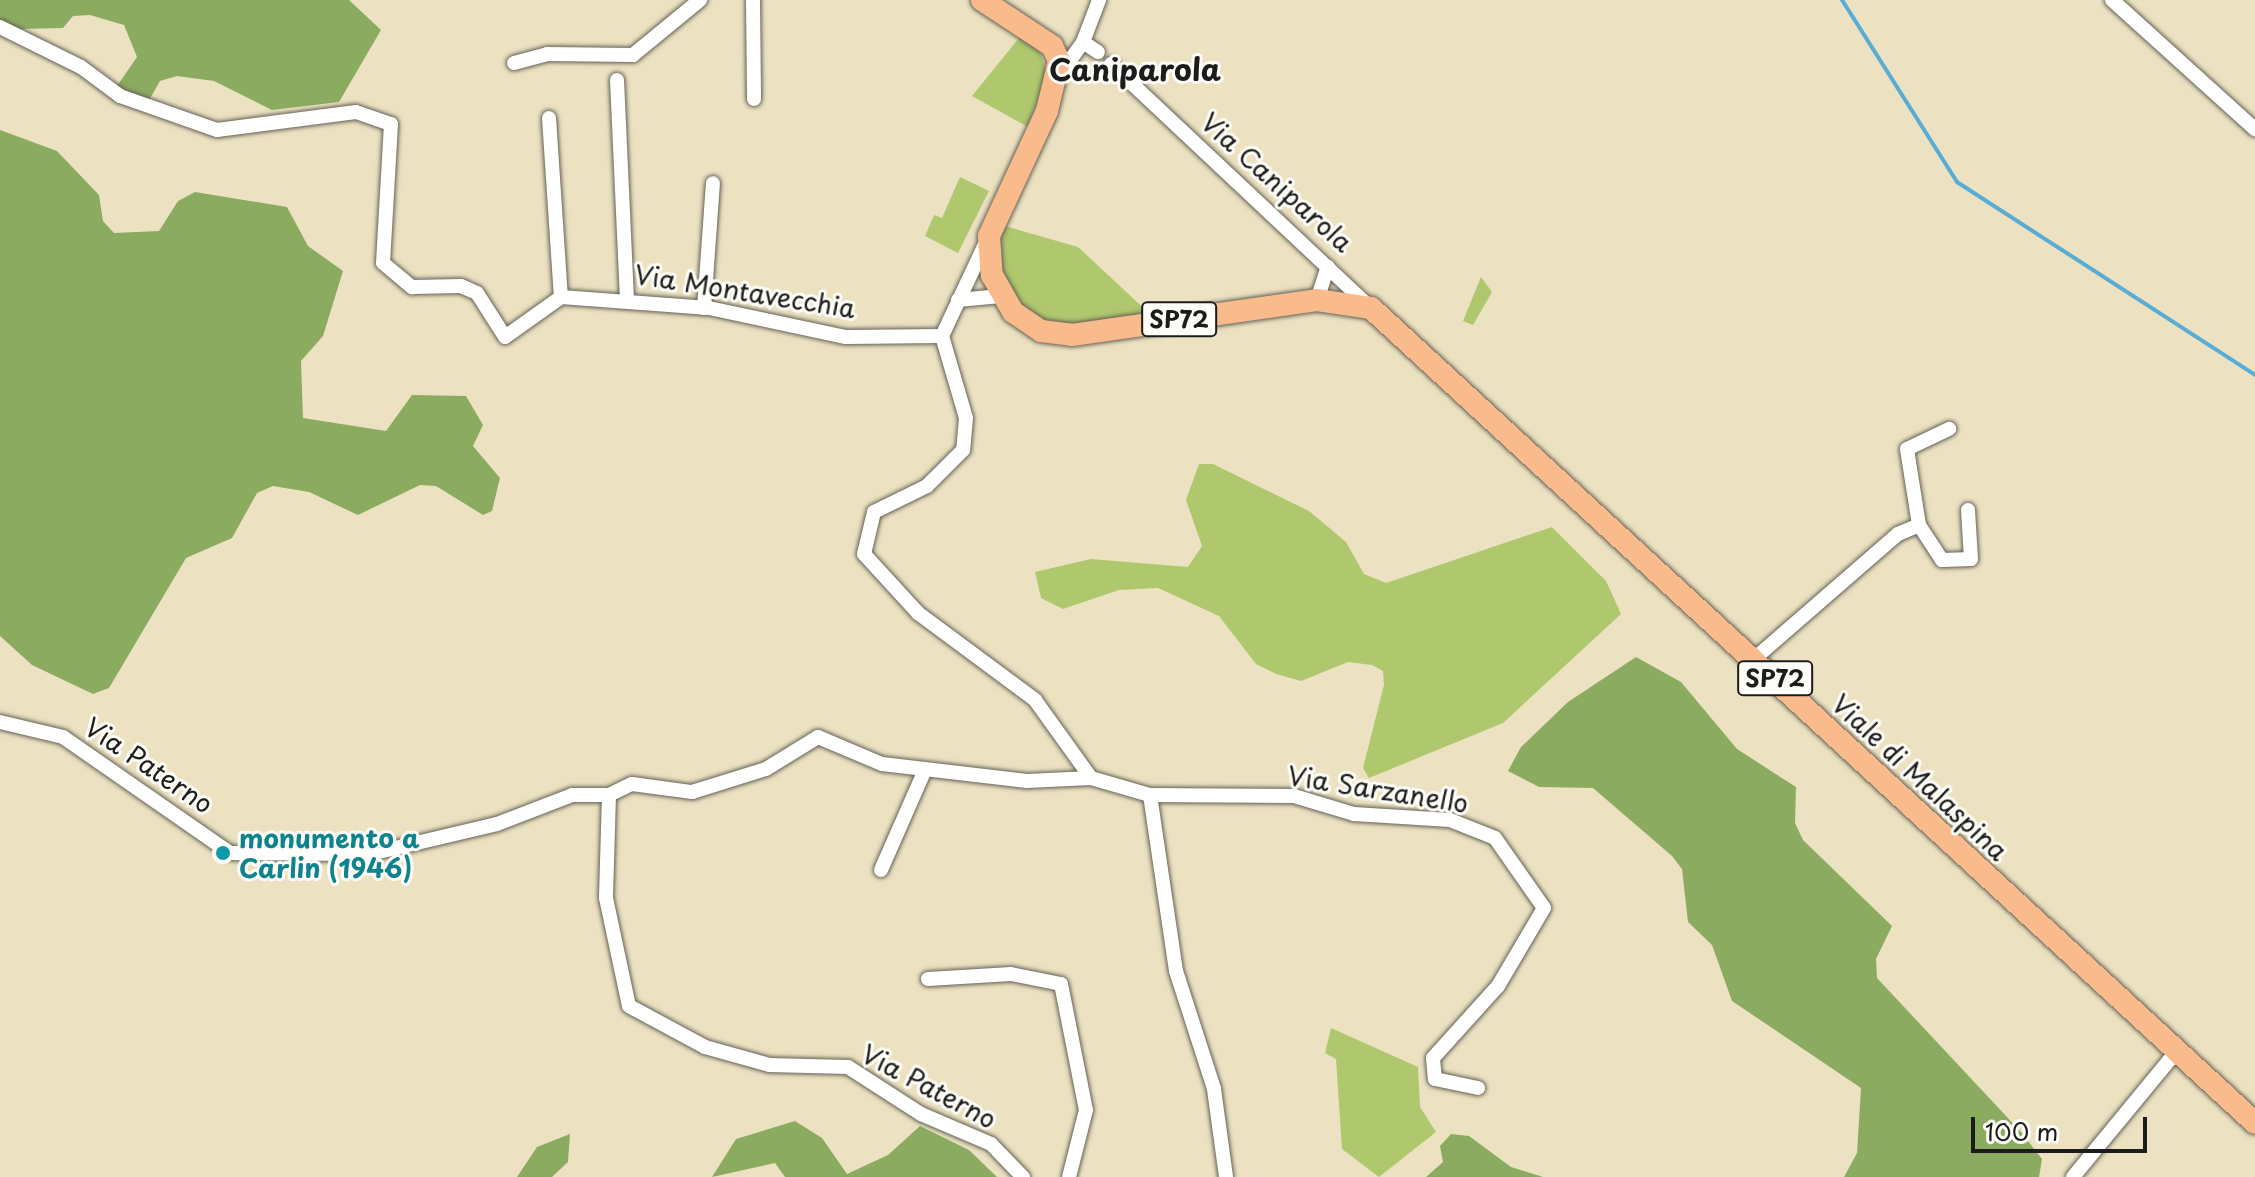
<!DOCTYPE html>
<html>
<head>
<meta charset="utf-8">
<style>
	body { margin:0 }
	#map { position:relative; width:2255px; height:1177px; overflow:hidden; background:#ece2c2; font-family:"Playpen Sans",sans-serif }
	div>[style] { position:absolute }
	.green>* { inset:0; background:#afc76d }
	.forest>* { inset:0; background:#8bac60 }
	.stream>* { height:4px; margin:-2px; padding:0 2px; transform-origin:2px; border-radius:2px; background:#59add5 }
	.roads { filter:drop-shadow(0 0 2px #656156) drop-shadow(0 0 2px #656156) }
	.street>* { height:14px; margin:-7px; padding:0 7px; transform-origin:7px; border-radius:7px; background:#fff }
	.primary>* { height:22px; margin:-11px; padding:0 11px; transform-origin:11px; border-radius:11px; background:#fabb8c }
	.dots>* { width:22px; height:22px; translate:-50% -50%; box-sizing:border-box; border:4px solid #fdfcf7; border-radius:50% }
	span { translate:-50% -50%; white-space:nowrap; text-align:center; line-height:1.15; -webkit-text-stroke:6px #fdfcf7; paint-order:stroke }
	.shield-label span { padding:2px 6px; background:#fdfcf7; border:2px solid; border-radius:6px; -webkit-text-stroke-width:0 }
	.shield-label { font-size:24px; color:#1c1c1c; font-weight:700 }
	.street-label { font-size:26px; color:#1c1c1c }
	.culture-label { font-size:26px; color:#0d838f; font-weight:700 }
	.left { translate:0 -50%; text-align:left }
	.quarter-label { font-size:30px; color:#1c1c1c; font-weight:700 }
	.scale { position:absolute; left:1971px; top:1117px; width:176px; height:36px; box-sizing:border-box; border:4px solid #1c1c1c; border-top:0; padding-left:10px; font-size:24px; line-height:28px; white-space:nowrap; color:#1c1c1c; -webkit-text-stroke:6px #fdfcf7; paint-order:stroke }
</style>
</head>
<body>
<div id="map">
	<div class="green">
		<i style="clip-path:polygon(1019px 38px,1040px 52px,1047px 73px,1028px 127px,972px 96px)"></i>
		<i style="clip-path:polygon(960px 177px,989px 191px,958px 253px,925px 236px,934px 215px,942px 218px)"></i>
		<i style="clip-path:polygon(1001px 225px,1078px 247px,1151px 315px,1074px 327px,1042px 322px,1007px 294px,997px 255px)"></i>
		<i style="clip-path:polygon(1481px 277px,1492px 292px,1473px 325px,1463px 321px)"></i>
		<i style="clip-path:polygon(1199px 464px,1213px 464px,1309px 511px,1346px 542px,1364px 574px,1386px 583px,1552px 527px,1606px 581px,1621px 614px,1503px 723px,1369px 778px,1363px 768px,1384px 685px,1383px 671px,1372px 665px,1348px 662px,1301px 681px,1276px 674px,1256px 664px,1219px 616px,1158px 588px,1119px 590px,1063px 609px,1041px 598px,1035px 572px,1091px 559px,1188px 567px,1202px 546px,1186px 500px)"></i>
		<i style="clip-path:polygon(1331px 1028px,1418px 1067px,1420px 1107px,1436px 1132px,1379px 1177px,1342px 1149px,1336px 1059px,1325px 1053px)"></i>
	</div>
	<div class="forest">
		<i style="clip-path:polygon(0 0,349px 0,381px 30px,339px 102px,272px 110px,214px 81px,177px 76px,160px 81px,148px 102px,117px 86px,137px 57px,124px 25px,90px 15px,73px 16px,63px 28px,19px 29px,0 23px)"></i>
		<i style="clip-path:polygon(0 130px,57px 151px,99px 195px,103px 221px,114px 233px,159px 231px,178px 201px,195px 192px,287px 207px,308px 246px,343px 271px,323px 336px,301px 361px,303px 418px,386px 431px,412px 395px,466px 396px,483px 425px,473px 446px,500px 478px,492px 511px,483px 515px,436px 486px,420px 485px,358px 515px,309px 492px,273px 486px,257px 493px,232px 538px,186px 558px,109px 688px,93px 694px,32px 665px,0 636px)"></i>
		<i style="clip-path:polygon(1636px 657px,1681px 682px,1737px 749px,1796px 787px,1795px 823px,1803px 840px,1892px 926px,1876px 959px,1877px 978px,2021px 1132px,2042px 1159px,2039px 1177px,1844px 1177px,1857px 1153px,1861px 1088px,1732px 1001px,1712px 945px,1688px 922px,1682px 869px,1672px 856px,1593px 788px,1539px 787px,1508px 771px,1521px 747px,1568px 702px)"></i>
		<i style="clip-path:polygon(795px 1121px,822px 1138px,847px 1174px,888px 1155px,920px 1126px,969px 1150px,997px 1177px,785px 1177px,775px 1163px,712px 1177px,736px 1139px)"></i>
		<i style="clip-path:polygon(570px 1134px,568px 1162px,552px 1177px,517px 1177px,537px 1147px)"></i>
		<i style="clip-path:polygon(1451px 1134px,1469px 1136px,1511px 1167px,1543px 1177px,1426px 1177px,1443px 1162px,1440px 1146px)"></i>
	</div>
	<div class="stream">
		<i style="left:1842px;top:0;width:215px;rotate:57.7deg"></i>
		<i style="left:1957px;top:182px;width:355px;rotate:32.9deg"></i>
	</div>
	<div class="roads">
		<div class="street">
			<i style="left:753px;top:0;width:99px;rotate:89.4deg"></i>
			<i style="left:2112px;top:0;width:193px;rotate:42.1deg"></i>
			<i style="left:0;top:27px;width:90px;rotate:26.3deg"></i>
			<i style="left:81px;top:67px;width:49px;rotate:36.6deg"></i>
			<i style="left:120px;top:96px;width:103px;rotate:19.3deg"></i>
			<i style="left:217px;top:130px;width:140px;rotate:-7.4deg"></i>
			<i style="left:356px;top:112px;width:37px;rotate:19deg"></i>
			<i style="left:391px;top:124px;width:139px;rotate:93.3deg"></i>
			<i style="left:383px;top:263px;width:38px;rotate:40deg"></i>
			<i style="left:412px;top:287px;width:49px;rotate:-1.2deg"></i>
			<i style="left:461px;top:286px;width:17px;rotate:24deg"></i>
			<i style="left:477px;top:293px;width:52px;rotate:57.5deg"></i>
			<i style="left:505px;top:337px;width:69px;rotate:-35.5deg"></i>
			<i style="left:561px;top:297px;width:148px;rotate:4.3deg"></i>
			<i style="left:709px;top:308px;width:140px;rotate:12deg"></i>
			<i style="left:846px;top:337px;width:96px;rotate:-0.6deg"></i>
			<i style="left:1083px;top:42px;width:18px;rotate:34deg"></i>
			<i style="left:514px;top:63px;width:34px;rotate:-15deg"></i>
			<i style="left:547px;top:54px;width:86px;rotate:0.7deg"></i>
			<i style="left:633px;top:55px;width:87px;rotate:-39.4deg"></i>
			<i style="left:1111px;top:64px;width:355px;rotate:43.2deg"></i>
			<i style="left:1060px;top:74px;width:39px;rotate:-54deg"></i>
			<i style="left:1083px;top:42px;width:45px;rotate:-69.1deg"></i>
			<i style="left:617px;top:80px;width:219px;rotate:87.4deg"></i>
			<i style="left:549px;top:118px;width:179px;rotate:86.2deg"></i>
			<i style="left:987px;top:240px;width:106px;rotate:115.1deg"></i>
			<i style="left:942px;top:336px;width:85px;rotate:73.7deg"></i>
			<i style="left:966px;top:418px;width:32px;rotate:95deg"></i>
			<i style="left:963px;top:450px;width:51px;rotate:135deg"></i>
			<i style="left:927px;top:486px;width:59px;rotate:153.9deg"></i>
			<i style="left:874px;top:512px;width:43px;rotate:103.4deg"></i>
			<i style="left:864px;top:554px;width:80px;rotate:47.5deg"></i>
			<i style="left:918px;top:613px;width:146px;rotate:36.6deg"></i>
			<i style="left:1035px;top:700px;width:96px;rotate:54.3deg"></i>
			<i style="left:1091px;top:778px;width:61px;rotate:16.1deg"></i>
			<i style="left:1150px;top:795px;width:178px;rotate:81.6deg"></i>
			<i style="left:1176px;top:971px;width:124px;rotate:72.1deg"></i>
			<i style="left:1214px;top:1089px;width:89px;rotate:82.2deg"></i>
			<i style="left:958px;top:300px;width:43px;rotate:-5.3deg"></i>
			<i style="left:1317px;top:300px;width:35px;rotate:-72deg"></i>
			<i style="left:704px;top:308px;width:125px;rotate:-85.9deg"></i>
			<i style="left:1919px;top:525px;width:42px;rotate:56.7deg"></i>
			<i style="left:1942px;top:560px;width:29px;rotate:-2deg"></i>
			<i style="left:1971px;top:559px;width:49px;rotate:-93.5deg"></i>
			<i style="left:1754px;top:659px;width:191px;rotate:-41deg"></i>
			<i style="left:1898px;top:534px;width:23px;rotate:-23deg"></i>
			<i style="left:1919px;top:525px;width:77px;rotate:-99deg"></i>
			<i style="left:1907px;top:449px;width:47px;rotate:-25.5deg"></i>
			<i style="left:0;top:722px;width:65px;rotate:13.4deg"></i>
			<i style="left:63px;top:737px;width:203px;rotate:34.8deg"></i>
			<i style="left:230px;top:853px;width:140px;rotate:0.4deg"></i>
			<i style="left:370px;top:854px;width:130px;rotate:-13.3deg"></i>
			<i style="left:497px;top:824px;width:80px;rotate:-21.1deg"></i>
			<i style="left:572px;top:795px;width:37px"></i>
			<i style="left:609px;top:795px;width:103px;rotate:91.7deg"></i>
			<i style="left:606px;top:898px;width:110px;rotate:78deg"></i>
			<i style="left:629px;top:1006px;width:86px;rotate:28.3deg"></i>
			<i style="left:705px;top:1047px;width:66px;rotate:15.7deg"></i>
			<i style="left:769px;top:1065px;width:79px;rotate:1.5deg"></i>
			<i style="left:848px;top:1067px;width:87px;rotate:32.8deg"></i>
			<i style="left:921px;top:1114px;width:76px;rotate:23.2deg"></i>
			<i style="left:991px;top:1144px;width:46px;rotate:45.9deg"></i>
			<i style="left:609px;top:795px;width:25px;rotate:-26deg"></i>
			<i style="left:632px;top:784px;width:61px;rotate:7.6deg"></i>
			<i style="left:692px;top:792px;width:77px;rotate:-17.3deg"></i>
			<i style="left:766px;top:769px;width:61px;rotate:-31.6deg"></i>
			<i style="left:818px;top:737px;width:69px;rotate:22.9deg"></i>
			<i style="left:882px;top:764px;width:146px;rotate:6.7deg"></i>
			<i style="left:1027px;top:781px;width:64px;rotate:-2.7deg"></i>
			<i style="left:1150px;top:795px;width:144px;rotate:0.4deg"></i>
			<i style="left:1294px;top:796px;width:63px;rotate:16.7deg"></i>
			<i style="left:1354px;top:814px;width:96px;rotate:3.6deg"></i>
			<i style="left:1450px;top:820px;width:48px;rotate:21.8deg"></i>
			<i style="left:1495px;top:838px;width:85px;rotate:55deg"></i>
			<i style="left:1544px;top:908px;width:91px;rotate:120.5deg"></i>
			<i style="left:1498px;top:986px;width:97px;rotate:132.1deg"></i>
			<i style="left:1433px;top:1058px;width:21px;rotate:85deg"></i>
			<i style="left:1435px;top:1079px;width:44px;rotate:11.8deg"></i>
			<i style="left:881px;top:870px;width:109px;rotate:-66.3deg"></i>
			<i style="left:928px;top:979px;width:83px;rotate:-3.4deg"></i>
			<i style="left:1011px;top:974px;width:51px;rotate:11.3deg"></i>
			<i style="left:1061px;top:984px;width:128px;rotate:78.8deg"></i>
			<i style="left:1086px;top:1110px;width:69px;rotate:104.2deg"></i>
			<i style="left:2073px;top:1177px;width:163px;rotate:-50.5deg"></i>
		</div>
		<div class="primary">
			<i style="left:982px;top:0;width:84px;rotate:33.3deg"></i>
			<i style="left:1052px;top:46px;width:17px;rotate:65deg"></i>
			<i style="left:1059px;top:61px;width:51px;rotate:103.5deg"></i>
			<i style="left:1047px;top:111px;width:138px;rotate:114.9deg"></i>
			<i style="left:989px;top:236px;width:39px;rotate:86deg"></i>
			<i style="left:992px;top:275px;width:43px;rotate:60.4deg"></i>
			<i style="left:1013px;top:312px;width:34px;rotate:34deg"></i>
			<i style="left:1041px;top:331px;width:31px;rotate:7deg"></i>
			<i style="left:1072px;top:335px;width:247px;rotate:-8.1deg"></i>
			<i style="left:1317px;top:300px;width:55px;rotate:8.4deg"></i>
			<i style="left:1371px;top:308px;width:1202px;rotate:42.67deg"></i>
		</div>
	</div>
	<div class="dots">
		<i style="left:223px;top:853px;background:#0f9aa8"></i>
	</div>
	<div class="shield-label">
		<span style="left:1179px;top:319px">SP72</span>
		<span style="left:1775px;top:678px">SP72</span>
	</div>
	<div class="street-label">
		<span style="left:1277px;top:182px;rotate:42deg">Via Caniparola</span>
		<span style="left:745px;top:291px;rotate:9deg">Via Montavecchia</span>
		<span style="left:149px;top:765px;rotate:34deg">Via Paterno</span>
		<span style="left:1920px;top:777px;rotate:43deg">Viale di Malaspina</span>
		<span style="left:1378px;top:789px;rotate:9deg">Via Sarzanello</span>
		<span style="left:929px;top:1086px;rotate:28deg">Via Paterno</span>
	</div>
	<div class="culture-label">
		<span class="left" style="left:239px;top:853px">monumento a<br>Carlin (1946)</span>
	</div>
	<div class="quarter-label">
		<span style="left:1135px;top:69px">Caniparola</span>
	</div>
	<div class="scale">100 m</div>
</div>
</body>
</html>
